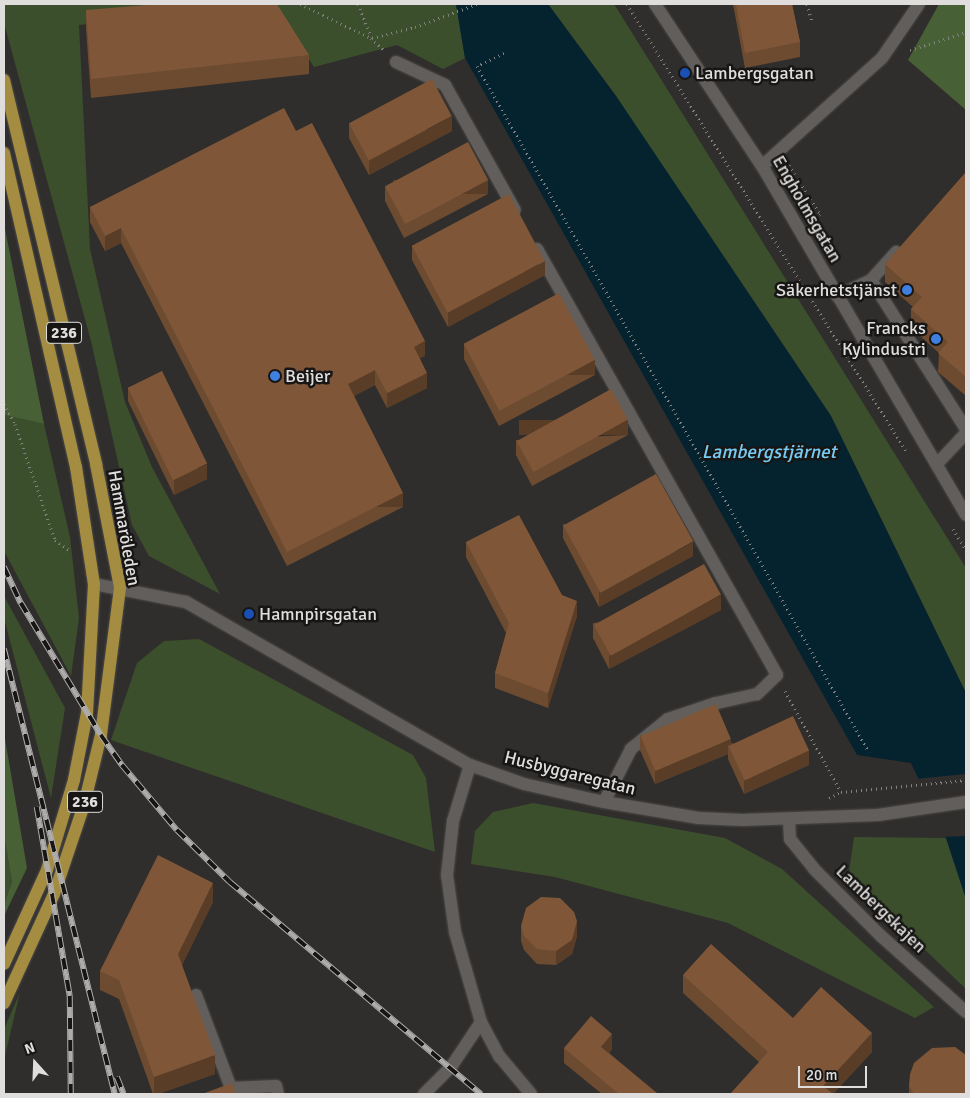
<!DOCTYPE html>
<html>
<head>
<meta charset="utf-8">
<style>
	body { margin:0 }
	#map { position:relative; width:970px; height:1098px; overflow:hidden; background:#302e2c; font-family:Signika,sans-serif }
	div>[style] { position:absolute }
	.green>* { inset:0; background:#3b4f2c }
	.forest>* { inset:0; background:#486036 }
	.water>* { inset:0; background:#05232f }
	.pier>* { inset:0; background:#302e2c }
	.path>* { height:3px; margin-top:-1.5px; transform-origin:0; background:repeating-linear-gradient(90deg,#848281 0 1px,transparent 0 5px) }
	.roads { filter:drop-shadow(0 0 1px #4c4a48) drop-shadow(0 0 1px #4c4a48) }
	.lane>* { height:12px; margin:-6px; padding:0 6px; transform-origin:6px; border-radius:6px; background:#615e5c }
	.street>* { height:12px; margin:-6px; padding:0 6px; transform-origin:6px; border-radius:6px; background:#615e5c }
	.secondary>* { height:12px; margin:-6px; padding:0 6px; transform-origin:6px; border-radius:6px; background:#615e5c }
	.primary>* { height:12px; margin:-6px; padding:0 6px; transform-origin:6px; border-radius:6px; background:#a48c40 }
	.rail>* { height:5.5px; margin-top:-2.75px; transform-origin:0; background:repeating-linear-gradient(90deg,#171615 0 11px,#aeacab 0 22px); box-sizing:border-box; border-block:1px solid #aeacab }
	.wall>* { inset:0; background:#6d4b30 }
	.shaded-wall>* { inset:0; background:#593d27; transform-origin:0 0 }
	.building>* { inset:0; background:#7f5738; transform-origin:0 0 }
	.dots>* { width:14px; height:14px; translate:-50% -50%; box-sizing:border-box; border:2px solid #171615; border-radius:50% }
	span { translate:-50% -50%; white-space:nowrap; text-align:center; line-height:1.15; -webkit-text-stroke:5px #171615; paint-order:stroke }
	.shield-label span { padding:1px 4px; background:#171615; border:1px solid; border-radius:4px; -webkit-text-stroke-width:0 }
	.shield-label { font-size:16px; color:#dfdedd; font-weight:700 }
	.poi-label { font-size:18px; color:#dfdedd }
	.left { translate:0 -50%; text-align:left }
	.right { translate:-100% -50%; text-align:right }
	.street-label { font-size:18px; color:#dfdedd }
	.water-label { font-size:19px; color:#77ccf4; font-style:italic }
	.frame { position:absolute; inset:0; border:5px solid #dfdedd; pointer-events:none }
	.north { position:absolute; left:10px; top:1038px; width:50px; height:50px; -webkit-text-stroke:4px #171615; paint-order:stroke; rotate:340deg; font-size:14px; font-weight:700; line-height:20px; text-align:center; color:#dfdedd }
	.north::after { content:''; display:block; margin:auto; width:18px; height:22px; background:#dfdedd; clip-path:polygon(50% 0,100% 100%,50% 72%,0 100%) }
	.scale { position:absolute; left:798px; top:1066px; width:69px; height:22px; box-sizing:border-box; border:2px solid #dfdedd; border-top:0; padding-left:6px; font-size:15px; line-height:18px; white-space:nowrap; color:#dfdedd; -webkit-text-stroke:4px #171615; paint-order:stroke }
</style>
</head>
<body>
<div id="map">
	<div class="green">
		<i style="clip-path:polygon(4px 4px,456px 4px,465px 58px,443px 69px,397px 45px,314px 67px,274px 5px,79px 25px,90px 249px,125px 402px,152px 467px,220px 594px,149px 556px,132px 525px,91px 341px,4px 23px)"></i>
		<i style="clip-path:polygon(548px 4px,614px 4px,966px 568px,966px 693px,831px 416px,616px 96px)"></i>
		<i style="clip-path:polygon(4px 415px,44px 424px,70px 537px,79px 618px,71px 676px,4px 551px)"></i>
		<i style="clip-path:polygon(4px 596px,65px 708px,51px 798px,4px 618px)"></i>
		<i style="clip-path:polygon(199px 639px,413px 755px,426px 778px,435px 852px,111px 740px,137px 663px,164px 641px)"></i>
		<i style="clip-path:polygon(533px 803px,725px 838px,782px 869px,934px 1007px,915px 1018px,728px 923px,555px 877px,471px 864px,475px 831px,493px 812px)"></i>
		<i style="clip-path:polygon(4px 835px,12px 882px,4px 904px)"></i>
		<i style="clip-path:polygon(854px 837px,946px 838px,966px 899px,966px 989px,857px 885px,849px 872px)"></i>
		<i style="clip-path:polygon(20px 992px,4px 1060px,4px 1029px)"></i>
	</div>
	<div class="forest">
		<i style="clip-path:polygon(939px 4px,966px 4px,966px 110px,908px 60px)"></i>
		<i style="clip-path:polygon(4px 224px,44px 424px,4px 415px)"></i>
		<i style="clip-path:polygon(4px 733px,27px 868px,4px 916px,4px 904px,12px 882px,4px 835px)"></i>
	</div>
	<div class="water">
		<i style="clip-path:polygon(456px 4px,548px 4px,616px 96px,831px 416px,966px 693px,966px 899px,946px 838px,911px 763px,857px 755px,465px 58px)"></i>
	</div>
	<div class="pier">
		<i style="clip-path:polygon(966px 774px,966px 836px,943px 837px,915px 779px)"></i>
	</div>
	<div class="path">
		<i style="left:300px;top:4px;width:79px;rotate:25.6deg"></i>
		<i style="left:371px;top:38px;width:18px;rotate:43deg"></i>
		<i style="left:358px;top:4px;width:35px;rotate:68deg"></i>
		<i style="left:627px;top:4px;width:527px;rotate:58.03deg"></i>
		<i style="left:807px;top:4px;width:19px;rotate:74deg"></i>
		<i style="left:372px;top:38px;width:44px;rotate:-14.3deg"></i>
		<i style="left:415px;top:27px;width:66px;rotate:-20.4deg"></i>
		<i style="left:910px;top:50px;width:59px;rotate:-17.8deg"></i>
		<i style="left:504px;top:53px;width:30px;rotate:154deg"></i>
		<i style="left:477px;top:66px;width:790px;rotate:60.26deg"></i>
		<i style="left:789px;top:165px;width:58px;rotate:57.7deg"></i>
		<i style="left:820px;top:214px;width:10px;rotate:143deg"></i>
		<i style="left:4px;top:404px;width:23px;rotate:61deg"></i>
		<i style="left:15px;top:424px;width:123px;rotate:71deg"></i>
		<i style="left:55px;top:540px;width:19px;rotate:35deg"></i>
		<i style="left:953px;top:529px;width:25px;rotate:58deg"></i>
		<i style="left:785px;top:691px;width:115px;rotate:61deg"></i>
		<i style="left:829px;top:798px;width:13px;rotate:-27deg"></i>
		<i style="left:841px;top:792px;width:126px;rotate:-5.5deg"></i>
	</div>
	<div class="roads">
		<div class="lane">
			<i style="left:396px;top:62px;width:54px;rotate:25.1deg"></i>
			<i style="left:445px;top:85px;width:143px;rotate:60.8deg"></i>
			<i style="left:537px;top:249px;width:489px;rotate:60.6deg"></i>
			<i style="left:777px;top:675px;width:28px;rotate:136deg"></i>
			<i style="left:757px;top:694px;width:42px;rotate:167.6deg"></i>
			<i style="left:716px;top:703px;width:51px;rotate:161.6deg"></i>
			<i style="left:668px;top:719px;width:48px;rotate:141deg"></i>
			<i style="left:631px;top:749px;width:59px;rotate:117deg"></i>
			<i style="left:871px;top:280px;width:38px;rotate:-48deg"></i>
			<i style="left:837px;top:296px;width:38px;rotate:-25deg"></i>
			<i style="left:871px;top:280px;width:177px;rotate:57.5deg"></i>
			<i style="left:937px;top:464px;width:42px;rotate:-46.9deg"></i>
			<i style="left:196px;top:995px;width:99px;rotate:69.4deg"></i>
			<i style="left:231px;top:1088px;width:45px;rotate:-2.5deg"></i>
			<i style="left:276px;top:1086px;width:8px;rotate:76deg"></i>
			<i style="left:424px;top:1094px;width:38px;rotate:-45deg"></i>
			<i style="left:451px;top:1067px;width:54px;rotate:-56.3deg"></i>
		</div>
		<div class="street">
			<i style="left:655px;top:4px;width:194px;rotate:56.6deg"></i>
			<i style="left:762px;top:166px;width:404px;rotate:59.7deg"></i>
			<i style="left:762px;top:166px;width:161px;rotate:-42deg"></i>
			<i style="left:882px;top:58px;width:65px;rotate:-55.6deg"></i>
			<i style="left:470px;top:765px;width:59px;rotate:106.9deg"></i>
			<i style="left:453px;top:821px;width:54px;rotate:96.3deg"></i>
			<i style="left:447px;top:875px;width:58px;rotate:82deg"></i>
			<i style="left:455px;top:932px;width:94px;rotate:73.9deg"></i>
			<i style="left:481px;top:1022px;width:40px;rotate:62deg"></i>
			<i style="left:500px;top:1057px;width:48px;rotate:50deg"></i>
			<i style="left:789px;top:820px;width:19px;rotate:87deg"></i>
			<i style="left:790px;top:839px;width:38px;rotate:51deg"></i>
			<i style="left:814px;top:869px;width:95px;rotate:45deg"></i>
			<i style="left:881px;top:936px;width:114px;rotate:41.8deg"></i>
		</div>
		<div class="secondary">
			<i style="left:94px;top:584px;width:94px;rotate:11.1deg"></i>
			<i style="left:186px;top:602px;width:327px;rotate:29.9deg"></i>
			<i style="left:470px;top:765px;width:57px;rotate:19.4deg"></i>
			<i style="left:524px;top:784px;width:82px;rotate:12.7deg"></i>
			<i style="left:604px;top:802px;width:96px;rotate:9.6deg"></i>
			<i style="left:699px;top:818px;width:43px;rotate:2.7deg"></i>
			<i style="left:742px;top:820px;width:136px;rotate:-2.1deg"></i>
			<i style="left:878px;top:815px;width:89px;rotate:-8.4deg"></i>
		</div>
		<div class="primary">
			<i style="left:4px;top:80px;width:395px;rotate:76.5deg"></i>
			<i style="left:96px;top:464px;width:126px;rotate:79deg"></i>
			<i style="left:120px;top:588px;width:148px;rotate:97.4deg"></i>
			<i style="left:101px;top:735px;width:72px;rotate:103.7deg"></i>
			<i style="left:84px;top:805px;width:94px;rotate:108.6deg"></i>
			<i style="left:54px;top:894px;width:120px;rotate:114.6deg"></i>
			<i style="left:4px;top:153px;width:322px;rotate:77.1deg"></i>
			<i style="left:76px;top:467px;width:118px;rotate:81.3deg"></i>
			<i style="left:94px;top:584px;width:129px;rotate:93.1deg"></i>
			<i style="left:87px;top:713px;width:68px;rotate:101deg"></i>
			<i style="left:74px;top:780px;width:94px;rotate:106.7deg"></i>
			<i style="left:47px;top:870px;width:103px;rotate:114.6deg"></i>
		</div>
	</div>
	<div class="rail">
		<i style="left:4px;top:567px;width:40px;rotate:65deg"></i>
		<i style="left:21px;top:603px;width:154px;rotate:58.8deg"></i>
		<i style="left:101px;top:735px;width:37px;rotate:55deg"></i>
		<i style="left:122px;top:765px;width:85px;rotate:49.8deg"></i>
		<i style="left:177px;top:830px;width:74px;rotate:44.5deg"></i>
		<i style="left:230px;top:882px;width:329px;rotate:40.2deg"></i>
		<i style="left:4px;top:649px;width:459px;rotate:76deg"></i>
		<i style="left:37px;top:807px;width:192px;rotate:80.1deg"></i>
		<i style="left:70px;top:996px;width:98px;rotate:89.4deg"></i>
		<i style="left:117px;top:1077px;width:18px;rotate:68deg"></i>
	</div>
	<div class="wall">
		<i style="clip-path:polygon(733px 4px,792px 4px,800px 42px,800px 57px,745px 68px)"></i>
		<i style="clip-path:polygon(86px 10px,309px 55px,309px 74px,91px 98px,86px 29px)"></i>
		<i style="clip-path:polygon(349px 124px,452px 131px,369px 175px,349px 138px)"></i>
		<i style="clip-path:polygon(296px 131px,425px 356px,420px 358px,427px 388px,387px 408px,375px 385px,354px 396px,403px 507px,287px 566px,121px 243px,105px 251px,90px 222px,90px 207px)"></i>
		<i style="clip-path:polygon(966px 172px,966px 396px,938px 372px,939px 353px,911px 328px,911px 309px,913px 307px,885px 282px,885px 264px)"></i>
		<i style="clip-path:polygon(385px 187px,488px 194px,404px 238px,385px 201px)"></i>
		<i style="clip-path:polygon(412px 245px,545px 275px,448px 327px,412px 260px)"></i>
		<i style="clip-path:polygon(464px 344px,595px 375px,499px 426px,464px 359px)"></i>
		<i style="clip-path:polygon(128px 387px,207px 479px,174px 495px,128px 401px)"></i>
		<i style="clip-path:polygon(628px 435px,532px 486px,516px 455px,516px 440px)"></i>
		<i style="clip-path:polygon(563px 524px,693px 556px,599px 607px,563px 538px)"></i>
		<i style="clip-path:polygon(466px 542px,562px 595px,577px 616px,548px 708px,495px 688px,495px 673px,506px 633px,466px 557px)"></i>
		<i style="clip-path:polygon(721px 610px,609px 669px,593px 638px,593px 623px)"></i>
		<i style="clip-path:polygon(640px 735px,731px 743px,809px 765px,744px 794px,728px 759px,728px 754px,655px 784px,640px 750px)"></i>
		<i style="clip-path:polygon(213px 902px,182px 965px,215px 1074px,158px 1094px,153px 1094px,119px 999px,100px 990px,100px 971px)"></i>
		<i style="clip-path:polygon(521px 926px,577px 936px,572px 954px,556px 965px,537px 964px,524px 950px,521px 941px)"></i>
		<i style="clip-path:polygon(683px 975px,793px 1018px,872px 1052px,833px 1094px,759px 1062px,683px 993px)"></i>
		<i style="clip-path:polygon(564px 1048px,612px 1049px,609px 1053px,658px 1094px,602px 1094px,564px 1063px)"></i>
		<i style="clip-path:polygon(909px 1086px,966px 1094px,909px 1094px)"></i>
	</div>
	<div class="shaded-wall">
		<i style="clip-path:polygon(452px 116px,452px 131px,369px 175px,369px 161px)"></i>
		<i style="left:488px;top:180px;width:14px;height:95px;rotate:90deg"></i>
		<i style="clip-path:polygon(121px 228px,121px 243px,105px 251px,105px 236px)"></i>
		<i style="clip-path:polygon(545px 261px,545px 275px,448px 327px,448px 312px)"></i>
		<i style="clip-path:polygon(425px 341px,425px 356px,414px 361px,414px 347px)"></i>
		<i style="left:595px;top:360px;width:15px;height:109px;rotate:90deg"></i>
		<i style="clip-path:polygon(375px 370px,375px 385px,348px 399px,348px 384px)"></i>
		<i style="clip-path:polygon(427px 373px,427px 388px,387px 408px,387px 393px)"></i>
		<i style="left:628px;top:420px;width:15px;height:109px;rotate:90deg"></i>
		<i style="clip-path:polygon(207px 464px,207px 479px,174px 495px,174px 480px)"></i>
		<i style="left:403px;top:493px;width:14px;height:130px;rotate:90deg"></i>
		<i style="clip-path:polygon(693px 542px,693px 556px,599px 607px,599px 592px)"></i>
		<i style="clip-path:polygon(721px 595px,721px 610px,609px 669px,609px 655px)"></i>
		<i style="clip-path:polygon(577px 601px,577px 616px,548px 708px,548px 693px)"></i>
		<i style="clip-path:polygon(731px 739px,731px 750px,728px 744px,728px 754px,655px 784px,655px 770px)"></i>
		<i style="clip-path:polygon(809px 750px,809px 765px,744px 794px,744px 779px)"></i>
		<i style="clip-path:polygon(213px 883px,213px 902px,178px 973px,178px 954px)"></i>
		<i style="clip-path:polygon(577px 921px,577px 936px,572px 954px,556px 965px,556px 951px)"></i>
		<i style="clip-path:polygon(872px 1033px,872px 1052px,833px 1094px,823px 1086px)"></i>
		<i style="clip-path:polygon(612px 1034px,612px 1049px,601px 1061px,601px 1047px)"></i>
		<i style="clip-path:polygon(215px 1055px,215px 1074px,158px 1094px,154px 1094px,154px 1077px)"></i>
	</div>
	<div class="building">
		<i style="clip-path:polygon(159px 4px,277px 4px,309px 55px,91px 79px,86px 10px)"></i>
		<i style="clip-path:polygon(736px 4px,792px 4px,800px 42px,745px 53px)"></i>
		<i style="left:432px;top:79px;width:42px;height:94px;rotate:62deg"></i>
		<i style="clip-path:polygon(284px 108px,296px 131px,312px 123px,425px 341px,414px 347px,427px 373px,387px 393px,375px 370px,348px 384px,403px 493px,287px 552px,121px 228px,105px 236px,90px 207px)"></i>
		<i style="left:468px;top:142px;width:43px;height:94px;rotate:62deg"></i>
		<i style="clip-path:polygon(966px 172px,966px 377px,938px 353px,948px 342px,911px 309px,922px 297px,885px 264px)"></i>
		<i style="left:509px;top:194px;width:76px;height:110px;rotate:62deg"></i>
		<i style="left:559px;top:293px;width:76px;height:108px;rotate:62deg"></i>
		<i style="left:162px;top:371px;width:103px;height:38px;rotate:64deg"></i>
		<i style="left:611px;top:389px;width:35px;height:108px;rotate:61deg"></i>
		<i style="left:656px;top:474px;width:77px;height:106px;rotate:61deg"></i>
		<i style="clip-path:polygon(519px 515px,562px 595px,577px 601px,548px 693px,495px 673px,509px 623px,466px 542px)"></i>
		<i style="left:704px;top:564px;width:35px;height:126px;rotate:61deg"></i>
		<i style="left:716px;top:704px;width:38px;height:82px;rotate:67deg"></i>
		<i style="left:793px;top:716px;width:38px;height:71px;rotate:65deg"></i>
		<i style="clip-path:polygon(158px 855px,213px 883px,178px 954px,215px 1055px,154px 1077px,119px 980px,100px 971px)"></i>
		<i style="clip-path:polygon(541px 897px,560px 898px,574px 912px,577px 921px,572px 940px,556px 951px,537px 949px,524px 936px,521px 926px,526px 908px)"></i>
		<i style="clip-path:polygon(711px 944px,793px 1018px,821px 987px,872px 1033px,823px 1086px,833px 1094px,730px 1094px,768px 1052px,683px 975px)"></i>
		<i style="clip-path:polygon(591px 1016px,612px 1034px,601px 1047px,658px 1094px,619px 1094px,564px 1048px)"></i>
		<i style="clip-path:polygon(955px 1047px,966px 1055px,966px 1094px,914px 1094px,909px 1086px,910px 1074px,914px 1063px,932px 1048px)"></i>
		<i style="clip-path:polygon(232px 1083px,236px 1094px,202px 1094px)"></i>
	</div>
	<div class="dots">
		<i style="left:685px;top:73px;background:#1a4fb4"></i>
		<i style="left:907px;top:290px;background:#3f7fe0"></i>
		<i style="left:936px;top:339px;background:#3f7fe0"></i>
		<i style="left:275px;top:376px;background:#3f7fe0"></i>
		<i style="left:249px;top:614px;background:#1a4fb4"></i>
	</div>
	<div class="shield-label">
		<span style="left:64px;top:333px">236</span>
		<span style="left:85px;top:802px">236</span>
	</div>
	<div class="poi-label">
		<span class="left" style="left:695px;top:73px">Lambergsgatan</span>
		<span class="right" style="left:897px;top:290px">Säkerhetstjänst</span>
		<span class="right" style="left:926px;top:339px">Francks<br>Kylindustri</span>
		<span class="left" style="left:285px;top:376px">Beijer</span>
		<span class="left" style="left:259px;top:614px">Hamnpirsgatan</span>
	</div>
	<div class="street-label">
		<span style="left:807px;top:209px;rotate:60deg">Engholmsgatan</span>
		<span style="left:124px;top:528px;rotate:80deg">Hammaröleden</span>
		<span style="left:570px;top:773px;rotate:14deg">Husbyggaregatan</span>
		<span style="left:881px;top:909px;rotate:44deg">Lambergskajen</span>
	</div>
	<div class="water-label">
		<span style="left:769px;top:453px">Lambergstjärnet</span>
	</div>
	<div class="frame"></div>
	<div class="north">N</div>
	<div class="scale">20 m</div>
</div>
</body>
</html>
